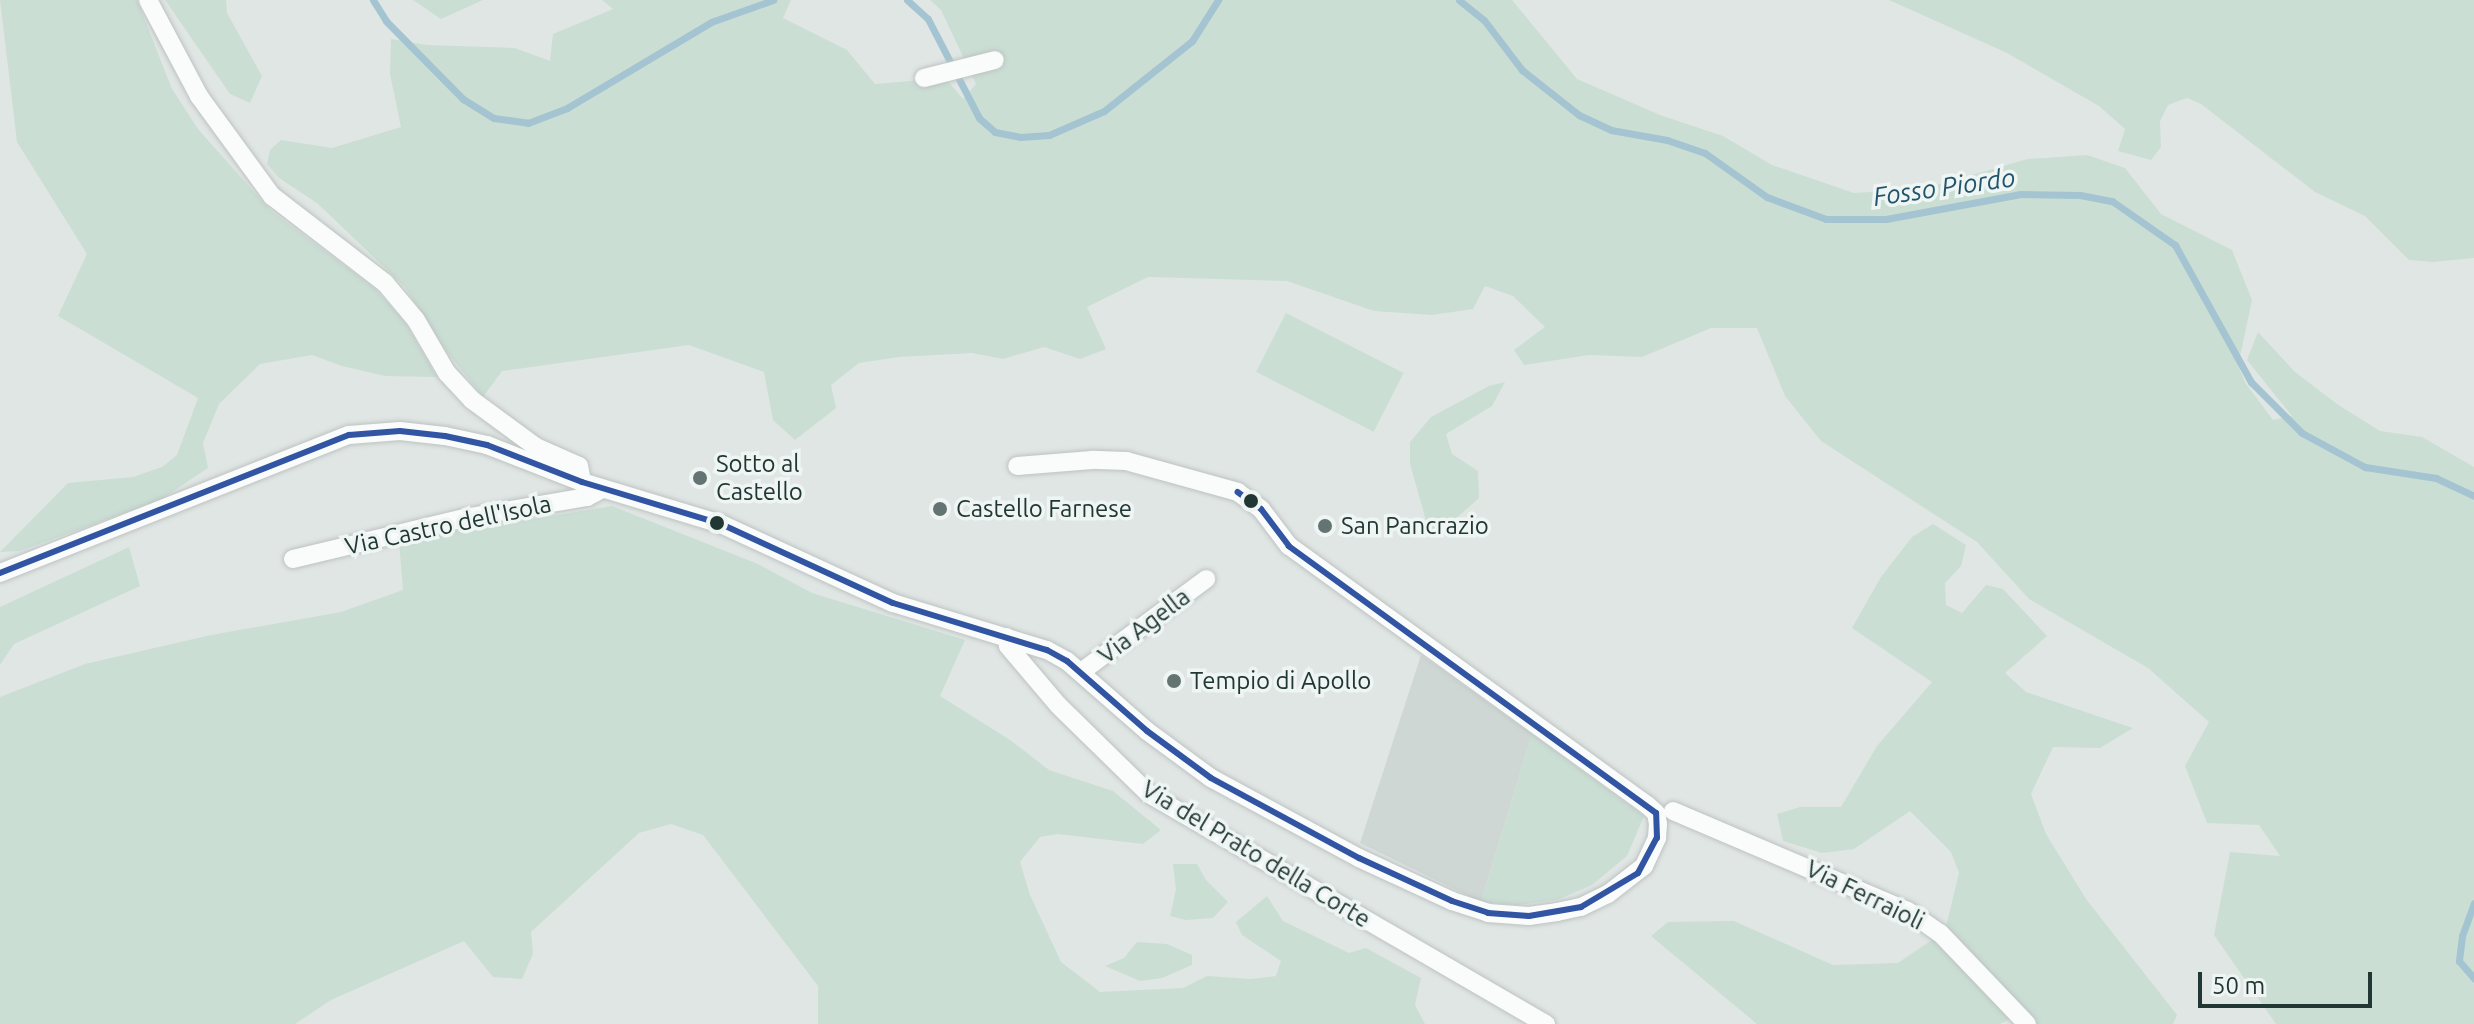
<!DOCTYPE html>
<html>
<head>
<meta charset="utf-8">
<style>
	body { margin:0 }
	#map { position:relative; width:2474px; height:1024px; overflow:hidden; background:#e0e6e4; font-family:Ubuntu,sans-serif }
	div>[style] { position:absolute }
	.built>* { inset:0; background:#cfd7d4 }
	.green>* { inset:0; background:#caded4; transform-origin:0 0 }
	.stream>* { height:7px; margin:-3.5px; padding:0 3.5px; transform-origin:3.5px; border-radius:3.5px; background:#a4c4d2 }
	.roads { filter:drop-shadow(0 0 2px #bdc3c1) drop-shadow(0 0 2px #bdc3c1) }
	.street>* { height:18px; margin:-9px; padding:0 9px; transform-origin:9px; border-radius:9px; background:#fafbfb }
	.bus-1>* { height:6px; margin:-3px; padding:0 3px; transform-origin:3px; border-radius:3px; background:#3155a3 }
	.dots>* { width:22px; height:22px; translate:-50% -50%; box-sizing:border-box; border:4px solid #eef5f3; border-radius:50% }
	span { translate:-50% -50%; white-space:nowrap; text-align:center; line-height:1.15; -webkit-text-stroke:7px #eef5f3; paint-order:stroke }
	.poi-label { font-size:24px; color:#213734 }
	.left { translate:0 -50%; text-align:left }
	.street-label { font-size:24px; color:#213734 }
	.water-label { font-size:26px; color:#21556d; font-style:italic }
	.scale { position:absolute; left:2198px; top:972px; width:174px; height:36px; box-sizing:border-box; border:4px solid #213734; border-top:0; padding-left:10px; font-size:24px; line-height:28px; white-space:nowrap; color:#213734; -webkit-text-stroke:6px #eef5f3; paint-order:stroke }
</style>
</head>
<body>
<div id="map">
	<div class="built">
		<i style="clip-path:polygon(1421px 655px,1532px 734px,1481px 902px,1360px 843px)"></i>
	</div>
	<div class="green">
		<i style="clip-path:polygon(0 0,137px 0,172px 89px,198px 129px,270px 210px,374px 288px,404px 321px,437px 377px,385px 376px,342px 366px,312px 355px,260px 364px,219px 404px,203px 443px,208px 468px,160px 500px,20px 551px,0 552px,68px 483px,133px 477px,162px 467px,177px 455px,198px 398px,58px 316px,87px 254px,17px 142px)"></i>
		<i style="clip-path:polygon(165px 0,226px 0,227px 13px,262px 76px,250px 103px,230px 94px)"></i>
		<i style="clip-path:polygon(413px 0,483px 0,441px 19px)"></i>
		<i style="clip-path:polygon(602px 0,791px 0,783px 18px,847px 50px,875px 84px,945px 78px,963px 99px,976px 84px,941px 10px,930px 0,1512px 0,1577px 79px,1660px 115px,1723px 136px,1772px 165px,1854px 193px,1923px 189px,2028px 159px,2087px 155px,2125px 168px,2161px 214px,2232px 250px,2252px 300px,2238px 366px,2246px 384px,2273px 420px,2292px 416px,2247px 360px,2258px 332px,2295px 372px,2337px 404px,2380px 431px,2422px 437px,2474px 467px,2474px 1024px,2276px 1024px,2214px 935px,2230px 852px,2280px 856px,2259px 825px,2207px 823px,2185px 766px,2209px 722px,2148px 668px,2029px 599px,1977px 542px,1821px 441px,1785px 396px,1757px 328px,1711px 328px,1642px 357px,1589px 355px,1524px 365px,1514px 350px,1545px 327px,1513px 296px,1485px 286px,1473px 309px,1432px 315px,1374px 311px,1287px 281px,1148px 277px,1087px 307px,1106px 349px,1080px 359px,1044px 347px,1003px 359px,972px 353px,899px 357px,859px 363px,831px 385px,836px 408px,795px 440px,773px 420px,764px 372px,689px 345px,502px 371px,483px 397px,447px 352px,405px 287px,317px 203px,279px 178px,267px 164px,270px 150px,281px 140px,332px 148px,401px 127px,390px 74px,391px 39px,427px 45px,515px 48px,550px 61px,553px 34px,613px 9px)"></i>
		<i style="clip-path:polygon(1889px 0,2474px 0,2474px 258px,2433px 262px,2409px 260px,2365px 216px,2315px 192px,2201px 104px,2187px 98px,2168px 105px,2160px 121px,2161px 147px,2151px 160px,2118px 151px,2125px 129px,2099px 106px,2007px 53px)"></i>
		<i style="left:1286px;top:313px;width:132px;height:66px;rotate:27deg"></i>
		<i style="clip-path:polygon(1505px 382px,1492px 406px,1446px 434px,1452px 454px,1478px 471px,1479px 498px,1451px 523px,1429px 531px,1410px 464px,1410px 442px,1431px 417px,1489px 386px)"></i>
		<i style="clip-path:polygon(612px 506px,758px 564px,812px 593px,965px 640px,940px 696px,1010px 740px,1049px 770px,1113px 791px,1161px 830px,1143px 844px,1058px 834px,1040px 837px,1020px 862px,1030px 895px,1061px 962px,1100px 992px,1183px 988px,1207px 976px,1251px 979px,1276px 976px,1281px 961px,1242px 935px,1236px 922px,1267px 896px,1283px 921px,1349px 953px,1366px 948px,1421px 978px,1415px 1005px,1425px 1024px,818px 1024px,818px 986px,703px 835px,671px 824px,639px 833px,531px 932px,533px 954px,522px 979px,493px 977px,464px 941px,331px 1000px,295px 1024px,0 1024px,0 697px,85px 664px,211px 635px,341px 612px,403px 590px,399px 541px)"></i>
		<i style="clip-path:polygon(1933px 524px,1966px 545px,1961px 566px,1945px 583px,1946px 605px,1962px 613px,1986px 585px,2003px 589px,2047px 636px,2005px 673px,2026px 692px,2133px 728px,2100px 748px,2053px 747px,2031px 794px,2046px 834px,2086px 899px,2177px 1015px,2173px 1024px,2024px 1024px,2014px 1017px,2000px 1024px,1757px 1024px,1651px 936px,1668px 922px,1734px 921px,1833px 965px,1898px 963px,1945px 931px,1959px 873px,1951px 852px,1910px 811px,1854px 849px,1822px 853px,1783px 841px,1777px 814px,1800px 807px,1841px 807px,1877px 746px,1932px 682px,1852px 628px,1881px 577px,1912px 537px)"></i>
		<i style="clip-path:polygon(129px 547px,140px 586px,14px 644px,0 665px,0 607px)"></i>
		<i style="clip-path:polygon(1532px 734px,1644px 816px,1627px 856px,1592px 885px,1557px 900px,1519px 905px,1481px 902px)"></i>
		<i style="clip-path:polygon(1173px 864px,1197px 864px,1206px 880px,1228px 902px,1213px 918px,1185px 920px,1170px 916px,1176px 889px)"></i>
		<i style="clip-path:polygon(1137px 942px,1167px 944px,1192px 955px,1192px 965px,1162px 978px,1140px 981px,1105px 966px,1124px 958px)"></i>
	</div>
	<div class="stream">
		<i style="left:373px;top:0;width:25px;rotate:58deg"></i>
		<i style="left:386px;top:21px;width:110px;rotate:45.4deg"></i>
		<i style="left:463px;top:99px;width:36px;rotate:32deg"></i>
		<i style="left:494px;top:118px;width:34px;rotate:8deg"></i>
		<i style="left:528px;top:123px;width:42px;rotate:-21deg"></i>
		<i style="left:567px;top:108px;width:168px;rotate:-30.8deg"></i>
		<i style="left:711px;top:22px;width:66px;rotate:-19.5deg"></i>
		<i style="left:907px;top:0;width:28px;rotate:42deg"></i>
		<i style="left:928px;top:19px;width:111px;rotate:62.7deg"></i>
		<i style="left:979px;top:118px;width:21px;rotate:41deg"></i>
		<i style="left:995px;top:132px;width:25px;rotate:11deg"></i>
		<i style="left:1020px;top:137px;width:29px;rotate:-4deg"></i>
		<i style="left:1049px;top:135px;width:60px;rotate:-23.6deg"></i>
		<i style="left:1104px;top:111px;width:112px;rotate:-38.5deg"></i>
		<i style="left:1192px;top:41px;width:49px;rotate:-57.6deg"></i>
		<i style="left:1459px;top:0;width:32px;rotate:39deg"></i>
		<i style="left:1484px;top:20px;width:63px;rotate:52.8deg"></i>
		<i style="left:1522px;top:70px;width:73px;rotate:38.3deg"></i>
		<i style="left:1579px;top:115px;width:35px;rotate:25deg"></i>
		<i style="left:1611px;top:130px;width:57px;rotate:10.1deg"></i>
		<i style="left:1667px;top:140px;width:40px;rotate:18.9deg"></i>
		<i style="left:1705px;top:153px;width:76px;rotate:35.4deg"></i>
		<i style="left:1767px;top:197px;width:63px;rotate:20.4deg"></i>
		<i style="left:1826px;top:219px;width:60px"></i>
		<i style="left:1886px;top:219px;width:137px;rotate:-10.5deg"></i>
		<i style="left:2021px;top:194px;width:59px;rotate:1deg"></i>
		<i style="left:2080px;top:195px;width:33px;rotate:11deg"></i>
		<i style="left:2112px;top:201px;width:77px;rotate:34.9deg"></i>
		<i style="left:2175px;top:245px;width:157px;rotate:61deg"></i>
		<i style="left:2251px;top:382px;width:72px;rotate:45deg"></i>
		<i style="left:2302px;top:433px;width:72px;rotate:28.4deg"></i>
		<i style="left:2365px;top:467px;width:72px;rotate:8.8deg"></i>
		<i style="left:2436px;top:478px;width:42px;rotate:25.3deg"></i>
		<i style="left:2474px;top:903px;width:35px;rotate:110deg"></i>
		<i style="left:2462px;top:936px;width:25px;rotate:97deg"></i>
		<i style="left:2459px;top:961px;width:23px;rotate:49deg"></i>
	</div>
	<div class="roads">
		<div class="street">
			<i style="left:148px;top:0;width:109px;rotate:62deg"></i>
			<i style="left:199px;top:96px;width:124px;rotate:53.9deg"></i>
			<i style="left:272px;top:196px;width:143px;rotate:37.6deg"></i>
			<i style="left:385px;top:283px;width:48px;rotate:50deg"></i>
			<i style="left:416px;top:320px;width:61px;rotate:59.7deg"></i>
			<i style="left:447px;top:373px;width:37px;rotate:47deg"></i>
			<i style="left:472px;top:400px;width:79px;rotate:36.3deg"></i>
			<i style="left:536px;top:447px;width:47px;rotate:23.8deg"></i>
			<i style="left:579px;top:466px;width:16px;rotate:79deg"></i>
			<i style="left:924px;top:78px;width:73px;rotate:-14.2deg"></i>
			<i style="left:293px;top:559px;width:176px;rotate:-13.5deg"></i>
			<i style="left:464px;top:518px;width:125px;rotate:-9.7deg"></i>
			<i style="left:587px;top:497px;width:17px;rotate:-28deg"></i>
			<i style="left:0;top:573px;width:375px;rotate:-21.6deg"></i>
			<i style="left:349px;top:435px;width:51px;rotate:-4.5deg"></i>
			<i style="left:400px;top:431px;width:45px;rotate:6.3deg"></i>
			<i style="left:445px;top:436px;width:43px;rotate:12.1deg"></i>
			<i style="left:487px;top:445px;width:102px;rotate:21.3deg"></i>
			<i style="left:582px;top:482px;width:145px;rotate:16.8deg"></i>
			<i style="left:721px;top:524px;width:189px;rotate:24.7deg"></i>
			<i style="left:893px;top:603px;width:161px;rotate:17deg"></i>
			<i style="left:1047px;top:650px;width:23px;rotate:29deg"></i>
			<i style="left:1067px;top:661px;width:106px;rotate:41.2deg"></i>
			<i style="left:1147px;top:731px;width:79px;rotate:36.3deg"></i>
			<i style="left:1211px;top:778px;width:168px;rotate:28.4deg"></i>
			<i style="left:1359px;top:858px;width:102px;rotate:24.8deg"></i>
			<i style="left:1452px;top:901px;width:38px;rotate:18deg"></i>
			<i style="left:1488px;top:913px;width:41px;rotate:4.2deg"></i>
			<i style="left:1529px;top:916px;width:28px;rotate:-8deg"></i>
			<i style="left:1557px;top:912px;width:25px;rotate:-12deg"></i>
			<i style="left:1581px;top:907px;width:30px;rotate:-26deg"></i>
			<i style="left:1608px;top:894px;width:46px;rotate:-37.9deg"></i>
			<i style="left:1644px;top:866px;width:31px;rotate:-65deg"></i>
			<i style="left:1657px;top:838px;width:14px;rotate:-86deg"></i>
			<i style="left:1658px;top:824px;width:11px;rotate:-100deg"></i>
			<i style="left:1656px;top:813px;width:12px;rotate:-138deg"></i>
			<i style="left:1647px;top:805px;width:442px;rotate:-144.1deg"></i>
			<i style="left:1289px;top:546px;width:46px;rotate:-127.1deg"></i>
			<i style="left:1261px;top:509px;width:29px;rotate:-144deg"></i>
			<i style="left:1238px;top:492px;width:116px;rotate:-164.5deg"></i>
			<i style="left:1126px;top:461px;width:34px;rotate:-178deg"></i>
			<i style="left:1092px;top:460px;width:75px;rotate:175.4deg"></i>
			<i style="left:1006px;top:637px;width:9px;rotate:77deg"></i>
			<i style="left:1008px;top:646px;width:77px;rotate:49.7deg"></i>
			<i style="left:1058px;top:705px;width:127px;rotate:44.4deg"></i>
			<i style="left:1149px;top:794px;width:459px;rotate:30.1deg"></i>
			<i style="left:1081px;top:672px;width:156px;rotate:-36.6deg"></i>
			<i style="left:1673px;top:811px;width:255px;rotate:23.1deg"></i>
			<i style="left:1908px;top:911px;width:39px;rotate:35deg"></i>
			<i style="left:1940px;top:933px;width:126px;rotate:46.3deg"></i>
		</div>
	</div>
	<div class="bus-1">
		<i style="left:0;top:573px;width:375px;rotate:-21.6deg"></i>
		<i style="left:349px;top:435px;width:51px;rotate:-4.5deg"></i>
		<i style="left:400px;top:431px;width:45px;rotate:6.3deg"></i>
		<i style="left:445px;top:436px;width:43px;rotate:12.1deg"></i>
		<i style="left:487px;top:445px;width:102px;rotate:21.3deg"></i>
		<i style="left:582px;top:482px;width:145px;rotate:16.8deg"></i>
		<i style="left:721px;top:524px;width:189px;rotate:24.7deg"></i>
		<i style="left:893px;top:603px;width:161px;rotate:17deg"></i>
		<i style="left:1047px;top:650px;width:23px;rotate:29deg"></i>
		<i style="left:1067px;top:661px;width:106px;rotate:41.2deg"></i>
		<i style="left:1147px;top:731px;width:79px;rotate:36.3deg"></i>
		<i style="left:1211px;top:778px;width:168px;rotate:28.4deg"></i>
		<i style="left:1359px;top:858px;width:102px;rotate:24.8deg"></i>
		<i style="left:1452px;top:901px;width:38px;rotate:18deg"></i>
		<i style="left:1488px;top:913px;width:41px;rotate:4.2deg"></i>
		<i style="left:1529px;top:916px;width:53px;rotate:-9.8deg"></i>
		<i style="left:1581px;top:907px;width:66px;rotate:-30.8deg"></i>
		<i style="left:1638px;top:873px;width:40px;rotate:-62deg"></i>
		<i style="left:1657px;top:838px;width:25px;rotate:-92deg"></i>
		<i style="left:1656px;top:813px;width:454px;rotate:-144deg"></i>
		<i style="left:1289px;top:546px;width:46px;rotate:-127.1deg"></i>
		<i style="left:1261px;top:509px;width:29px;rotate:-144deg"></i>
	</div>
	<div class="dots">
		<i style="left:700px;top:478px;background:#647472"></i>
		<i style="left:1251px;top:501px;background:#213734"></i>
		<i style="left:940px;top:509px;background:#647472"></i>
		<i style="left:717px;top:523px;background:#213734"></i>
		<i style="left:1325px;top:526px;background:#647472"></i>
		<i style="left:1174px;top:681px;background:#647472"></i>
	</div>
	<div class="poi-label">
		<span class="left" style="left:716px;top:478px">Sotto al<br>Castello</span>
		<span class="left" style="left:956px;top:509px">Castello Farnese</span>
		<span class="left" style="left:1341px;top:526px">San Pancrazio</span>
		<span class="left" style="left:1190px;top:681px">Tempio di Apollo</span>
	</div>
	<div class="street-label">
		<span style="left:448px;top:525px;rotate:-12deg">Via Castro dell'Isola</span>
		<span style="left:1144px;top:626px;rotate:-37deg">Via Agella</span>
		<span style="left:1256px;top:854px;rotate:31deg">Via del Prato della Corte</span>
		<span style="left:1865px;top:895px;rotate:26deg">Via Ferraioli</span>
	</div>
	<div class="water-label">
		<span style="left:1944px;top:187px;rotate:-8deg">Fosso Piordo</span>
	</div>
	<div class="scale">50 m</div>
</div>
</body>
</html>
